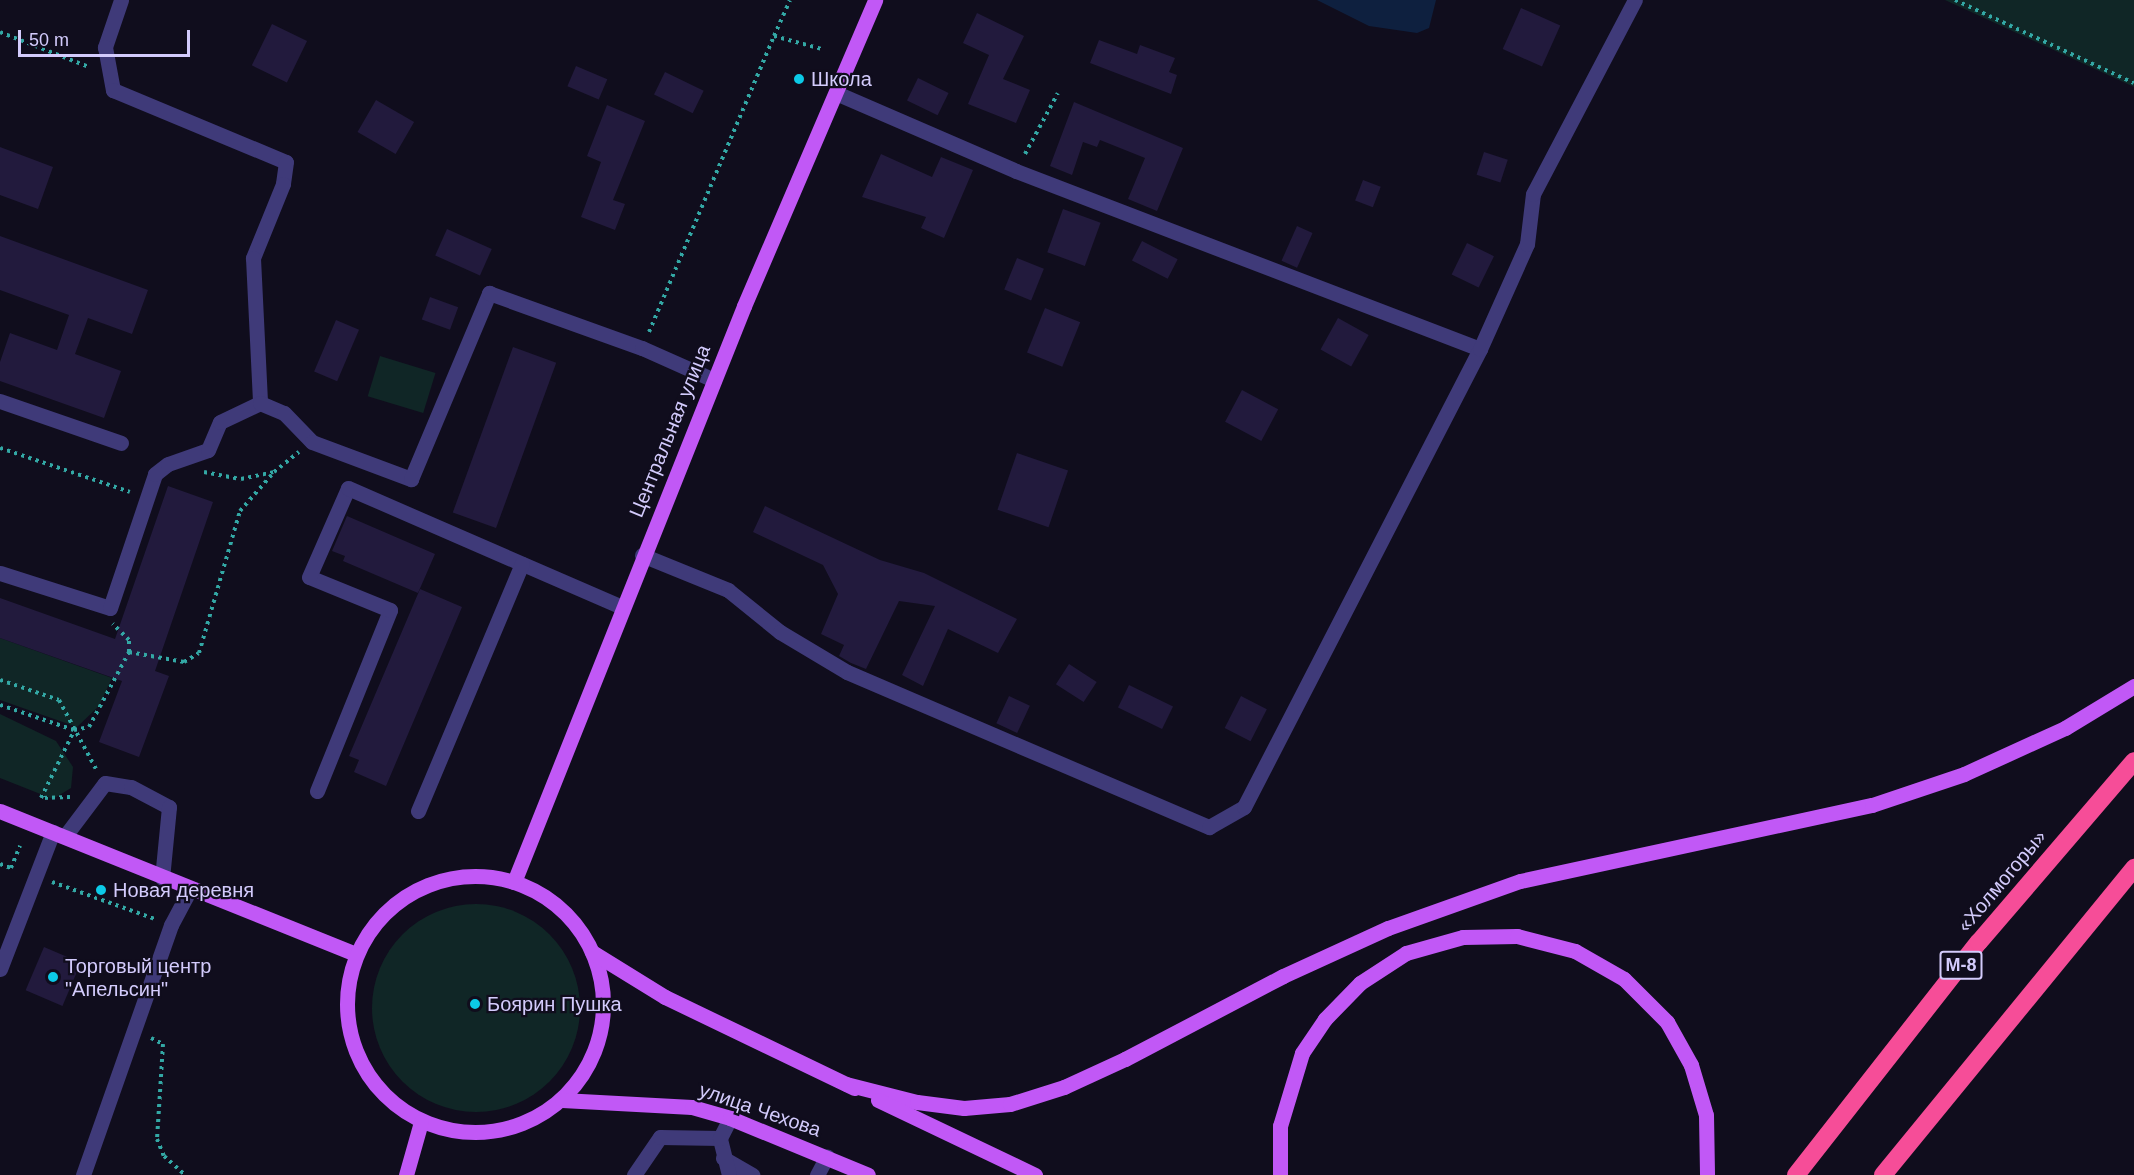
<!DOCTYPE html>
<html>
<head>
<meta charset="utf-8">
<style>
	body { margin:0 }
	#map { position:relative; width:2134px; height:1175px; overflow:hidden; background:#100d1d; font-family:Arial,sans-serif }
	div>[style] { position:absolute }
	.green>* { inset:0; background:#102626; transform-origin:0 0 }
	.round { border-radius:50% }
	.water>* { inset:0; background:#0e203f }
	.building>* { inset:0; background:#221a3d; transform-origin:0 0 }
	.path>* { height:4px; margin-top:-2px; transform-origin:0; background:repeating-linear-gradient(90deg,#33a8a5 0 3px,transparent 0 7.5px) }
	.minor>* { height:15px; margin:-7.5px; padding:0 7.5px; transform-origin:7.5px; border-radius:7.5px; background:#3f3a79 }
	.major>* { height:15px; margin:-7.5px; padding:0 7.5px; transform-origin:7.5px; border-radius:7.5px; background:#c158f6 }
	.major>.ring { margin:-7.5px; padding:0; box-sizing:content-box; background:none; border:15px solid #c158f6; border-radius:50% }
	.highway>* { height:18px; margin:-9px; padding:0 9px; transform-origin:9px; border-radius:9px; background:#f64d98 }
	.dots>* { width:16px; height:16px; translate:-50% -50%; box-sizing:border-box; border:3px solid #100d1d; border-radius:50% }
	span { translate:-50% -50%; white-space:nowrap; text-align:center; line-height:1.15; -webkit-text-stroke:4.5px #100d1d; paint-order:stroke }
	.shield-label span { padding:2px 4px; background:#100d1d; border:2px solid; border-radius:4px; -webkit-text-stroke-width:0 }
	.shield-label { font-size:18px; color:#d3cbfc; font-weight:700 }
	.poi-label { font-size:20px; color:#d3cbfc }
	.left { translate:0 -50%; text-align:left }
	.street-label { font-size:20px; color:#d3cbfc }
	.scale { position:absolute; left:18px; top:30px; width:172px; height:27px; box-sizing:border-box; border:3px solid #d3cbfc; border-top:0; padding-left:8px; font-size:18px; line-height:21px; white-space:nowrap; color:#d3cbfc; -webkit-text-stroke:4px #100d1d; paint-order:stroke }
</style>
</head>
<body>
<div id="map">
	<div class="green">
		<i style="clip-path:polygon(1945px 0,2134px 0,2134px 87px)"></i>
		<i style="left:380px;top:356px;width:58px;height:42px;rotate:17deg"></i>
		<i style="clip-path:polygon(0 638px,112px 678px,99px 706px,77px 727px,0 700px)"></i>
		<i style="clip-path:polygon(0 714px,56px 741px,73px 767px,71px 788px,53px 799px,0 778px)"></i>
		<i class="round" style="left:372px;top:904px;width:208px;height:208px"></i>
	</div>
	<div class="water">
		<i style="clip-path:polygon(1317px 0,1436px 0,1429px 28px,1417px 33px,1369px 26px)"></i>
	</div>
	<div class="building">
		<i style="left:1521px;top:8px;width:43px;height:45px;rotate:24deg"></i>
		<i style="clip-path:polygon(977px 13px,1024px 36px,1003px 79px,1030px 90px,1016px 123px,968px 104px,989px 55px,963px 43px)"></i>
		<i style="left:272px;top:24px;width:39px;height:46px;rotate:26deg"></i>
		<i style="clip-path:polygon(1099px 40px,1137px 54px,1140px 45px,1175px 58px,1169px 72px,1177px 75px,1171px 94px,1090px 63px)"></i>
		<i style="left:576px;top:66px;width:34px;height:22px;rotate:23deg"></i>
		<i style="left:665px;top:72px;width:43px;height:25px;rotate:26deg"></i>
		<i style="left:918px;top:78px;width:34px;height:25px;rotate:26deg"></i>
		<i style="left:376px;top:100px;width:44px;height:37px;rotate:30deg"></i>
		<i style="clip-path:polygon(1074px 102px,1183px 148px,1157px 211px,1128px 199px,1145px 158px,1100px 140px,1097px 147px,1083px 142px,1072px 175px,1050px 166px)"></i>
		<i style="clip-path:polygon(607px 105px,645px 121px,613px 200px,625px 204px,615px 230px,581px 217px,601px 162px,587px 156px)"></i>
		<i style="clip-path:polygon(0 147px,53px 167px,38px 209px,0 195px)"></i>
		<i style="left:1484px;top:152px;width:25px;height:24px;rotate:18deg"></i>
		<i style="clip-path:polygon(881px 154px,932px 177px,941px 157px,973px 170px,944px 238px,921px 228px,926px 217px,862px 197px)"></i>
		<i style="left:1363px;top:180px;width:19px;height:22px;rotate:21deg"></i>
		<i style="left:1063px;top:209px;width:40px;height:46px;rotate:20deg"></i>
		<i style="left:1297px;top:226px;width:17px;height:38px;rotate:24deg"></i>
		<i style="left:447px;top:229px;width:49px;height:29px;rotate:24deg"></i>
		<i style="clip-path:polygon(0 236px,148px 290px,132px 334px,88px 318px,75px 354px,121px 371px,104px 418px,0 381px,0 362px,10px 333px,57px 350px,69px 315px,0 290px)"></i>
		<i style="left:1142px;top:241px;width:40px;height:22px;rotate:27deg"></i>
		<i style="left:1467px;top:243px;width:30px;height:35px;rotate:26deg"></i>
		<i style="left:1017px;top:258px;width:29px;height:34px;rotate:22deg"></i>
		<i style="left:430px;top:297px;width:30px;height:24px;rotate:20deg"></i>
		<i style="left:1045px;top:308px;width:38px;height:48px;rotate:22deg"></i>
		<i style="left:1338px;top:318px;width:35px;height:36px;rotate:29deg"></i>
		<i style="left:336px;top:320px;width:25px;height:56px;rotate:23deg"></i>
		<i style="left:513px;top:347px;width:46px;height:176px;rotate:20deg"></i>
		<i style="left:1242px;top:390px;width:41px;height:36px;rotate:28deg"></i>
		<i style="left:1017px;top:453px;width:54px;height:60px;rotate:19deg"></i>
		<i style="clip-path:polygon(168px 486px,213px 502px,155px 671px,169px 676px,139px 757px,99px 742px,122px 681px,0 638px,0 598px,115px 639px)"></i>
		<i style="clip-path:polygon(765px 506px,880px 560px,924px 573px,1017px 619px,998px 653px,948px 629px,923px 686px,902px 675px,935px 606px,899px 601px,866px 669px,851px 663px,839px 656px,844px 645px,821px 634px,838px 594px,823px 565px,753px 532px)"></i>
		<i style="clip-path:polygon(347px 516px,435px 554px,418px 593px,343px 561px,345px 556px,332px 551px)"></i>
		<i style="clip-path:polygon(420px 589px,462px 607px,386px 786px,354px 772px,359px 760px,349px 756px)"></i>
		<i style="left:1069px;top:664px;width:33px;height:24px;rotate:33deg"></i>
		<i style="left:1129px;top:685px;width:49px;height:25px;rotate:26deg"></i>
		<i style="left:1009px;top:696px;width:23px;height:30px;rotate:25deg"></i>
		<i style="left:1241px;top:696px;width:29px;height:36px;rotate:27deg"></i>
		<i style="left:44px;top:947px;width:40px;height:47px;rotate:23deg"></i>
	</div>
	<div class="path">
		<i style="left:1955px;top:0;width:197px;rotate:24.9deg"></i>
		<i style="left:0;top:32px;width:96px;rotate:21.5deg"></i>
		<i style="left:774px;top:36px;width:39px;rotate:-66deg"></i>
		<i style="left:1025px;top:154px;width:69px;rotate:-61.6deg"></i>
		<i style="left:649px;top:332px;width:321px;rotate:-67.1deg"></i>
		<i style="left:774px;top:36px;width:50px;rotate:15.2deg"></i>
		<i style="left:0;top:448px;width:137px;rotate:18.7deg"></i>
		<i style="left:204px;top:472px;width:38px;rotate:11deg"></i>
		<i style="left:241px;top:479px;width:33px;rotate:-12deg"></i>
		<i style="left:129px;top:652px;width:56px;rotate:10.3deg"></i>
		<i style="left:184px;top:662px;width:17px;rotate:-31deg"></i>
		<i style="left:199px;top:653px;width:148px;rotate:-73.9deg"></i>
		<i style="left:240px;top:511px;width:52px;rotate:-48.9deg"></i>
		<i style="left:274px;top:472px;width:32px;rotate:-39deg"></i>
		<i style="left:0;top:680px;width:62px;rotate:18.7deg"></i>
		<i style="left:59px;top:700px;width:78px;rotate:61.8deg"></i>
		<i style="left:0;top:705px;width:78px;rotate:18.7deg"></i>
		<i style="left:74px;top:730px;width:15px;rotate:-11deg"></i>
		<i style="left:89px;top:727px;width:85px;rotate:-61.9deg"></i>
		<i style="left:129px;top:652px;width:12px;rotate:-90deg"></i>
		<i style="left:129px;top:640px;width:23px;rotate:-135deg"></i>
		<i style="left:70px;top:797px;width:29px;rotate:178deg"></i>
		<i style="left:41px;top:798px;width:75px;rotate:-63.8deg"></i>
		<i style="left:0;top:864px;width:12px;rotate:20deg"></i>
		<i style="left:11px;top:868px;width:24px;rotate:-68deg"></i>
		<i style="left:52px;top:882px;width:109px;rotate:19.8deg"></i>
		<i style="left:151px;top:1038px;width:13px;rotate:27deg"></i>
		<i style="left:163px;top:1044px;width:95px;rotate:93.6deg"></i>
		<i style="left:157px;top:1139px;width:18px;rotate:68deg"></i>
		<i style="left:164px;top:1156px;width:28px;rotate:42deg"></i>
	</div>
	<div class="minor">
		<i style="left:121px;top:0;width:50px;rotate:108.8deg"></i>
		<i style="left:105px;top:47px;width:44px;rotate:79.5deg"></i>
		<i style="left:113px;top:90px;width:187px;rotate:22.6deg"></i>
		<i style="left:286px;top:162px;width:22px;rotate:98deg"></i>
		<i style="left:283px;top:184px;width:80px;rotate:112.1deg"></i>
		<i style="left:253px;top:258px;width:145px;rotate:87.2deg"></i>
		<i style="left:836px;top:93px;width:196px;rotate:23.4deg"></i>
		<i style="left:1016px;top:171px;width:497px;rotate:21deg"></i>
		<i style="left:0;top:401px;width:128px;rotate:19.1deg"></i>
		<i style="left:642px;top:555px;width:93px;rotate:22.1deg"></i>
		<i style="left:728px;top:590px;width:67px;rotate:38.9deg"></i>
		<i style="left:780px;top:632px;width:78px;rotate:30.8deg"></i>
		<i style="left:847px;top:672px;width:394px;rotate:23.2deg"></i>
		<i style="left:1209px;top:827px;width:40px;rotate:-29.7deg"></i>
		<i style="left:1244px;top:807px;width:515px;rotate:-62.74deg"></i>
		<i style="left:1480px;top:349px;width:115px;rotate:-65.9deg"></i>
		<i style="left:1527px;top:244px;width:50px;rotate:-83.2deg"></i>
		<i style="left:1533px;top:194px;width:219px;rotate:-62.3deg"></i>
		<i style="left:0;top:573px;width:115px;rotate:17.7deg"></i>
		<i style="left:110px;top:608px;width:141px;rotate:-71.4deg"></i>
		<i style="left:155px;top:474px;width:16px;rotate:-38deg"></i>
		<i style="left:168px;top:464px;width:42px;rotate:-19.3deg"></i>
		<i style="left:208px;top:450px;width:30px;rotate:-67deg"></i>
		<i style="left:220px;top:422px;width:44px;rotate:-25.4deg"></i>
		<i style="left:260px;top:403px;width:26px;rotate:23deg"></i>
		<i style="left:284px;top:413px;width:40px;rotate:46deg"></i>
		<i style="left:312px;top:442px;width:106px;rotate:20.5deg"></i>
		<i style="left:411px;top:479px;width:202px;rotate:-67.2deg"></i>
		<i style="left:489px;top:293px;width:163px;rotate:19.8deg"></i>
		<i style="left:642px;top:348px;width:79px;rotate:24deg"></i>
		<i style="left:317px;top:791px;width:195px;rotate:-68deg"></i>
		<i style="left:390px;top:610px;width:87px;rotate:-157.8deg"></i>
		<i style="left:309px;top:577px;width:97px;rotate:-66.3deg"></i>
		<i style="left:348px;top:488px;width:299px;rotate:23.5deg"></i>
		<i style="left:418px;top:811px;width:268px;rotate:-67.2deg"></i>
		<i style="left:65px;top:836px;width:66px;rotate:-53deg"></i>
		<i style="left:105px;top:783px;width:26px;rotate:9deg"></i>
		<i style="left:131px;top:787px;width:43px;rotate:27.8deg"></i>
		<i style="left:169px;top:807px;width:71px;rotate:95.6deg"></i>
		<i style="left:0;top:969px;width:147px;rotate:-68.9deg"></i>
		<i style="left:723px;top:1158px;width:34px;rotate:30deg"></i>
		<i style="left:83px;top:1175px;width:265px;rotate:-70.6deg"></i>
		<i style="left:171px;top:925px;width:40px;rotate:-62deg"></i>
		<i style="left:634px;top:1175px;width:46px;rotate:-55.6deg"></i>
		<i style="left:660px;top:1137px;width:60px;rotate:1deg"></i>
		<i style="left:729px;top:1175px;width:38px;rotate:-104deg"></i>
		<i style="left:720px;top:1138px;width:22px;rotate:-63deg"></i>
		<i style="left:817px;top:1175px;width:21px;rotate:-62deg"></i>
	</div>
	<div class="major">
		<i style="left:0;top:811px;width:384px;rotate:21.9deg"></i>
		<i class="ring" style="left:347px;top:876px;width:241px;height:241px"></i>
		<i style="left:514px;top:882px;width:620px;rotate:-68.23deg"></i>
		<i style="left:744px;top:306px;width:333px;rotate:-66.8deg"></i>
		<i style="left:592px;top:952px;width:86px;rotate:31.7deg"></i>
		<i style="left:665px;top:997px;width:210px;rotate:25.7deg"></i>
		<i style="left:846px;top:1084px;width:73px;rotate:14.2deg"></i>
		<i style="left:917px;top:1102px;width:47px;rotate:7.3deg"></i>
		<i style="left:964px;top:1108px;width:46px;rotate:-5deg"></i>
		<i style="left:1010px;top:1104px;width:57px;rotate:-17.5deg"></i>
		<i style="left:1064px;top:1087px;width:67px;rotate:-24.7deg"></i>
		<i style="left:1125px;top:1059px;width:178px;rotate:-27.7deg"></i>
		<i style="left:1283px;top:976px;width:115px;rotate:-24.6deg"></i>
		<i style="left:1388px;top:928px;width:140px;rotate:-19.6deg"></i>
		<i style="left:1520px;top:881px;width:360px;rotate:-12.2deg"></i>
		<i style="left:1872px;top:805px;width:97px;rotate:-18.6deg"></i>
		<i style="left:1964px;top:774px;width:111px;rotate:-24.5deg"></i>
		<i style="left:2065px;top:728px;width:81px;rotate:-31.3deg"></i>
		<i style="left:562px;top:1100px;width:130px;rotate:3.1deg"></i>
		<i style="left:692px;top:1107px;width:40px;rotate:16deg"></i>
		<i style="left:730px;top:1118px;width:149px;rotate:22.4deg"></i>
		<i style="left:878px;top:1100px;width:174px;rotate:25.5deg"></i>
		<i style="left:406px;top:1175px;width:55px;rotate:-74.2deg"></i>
		<i style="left:1280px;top:1175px;width:49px;rotate:-90deg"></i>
		<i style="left:1280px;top:1126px;width:76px;rotate:-73.2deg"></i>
		<i style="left:1302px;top:1053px;width:41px;rotate:-55.9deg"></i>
		<i style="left:1325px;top:1019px;width:50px;rotate:-45.8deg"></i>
		<i style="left:1360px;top:983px;width:55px;rotate:-33.1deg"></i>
		<i style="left:1406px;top:953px;width:59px;rotate:-15.7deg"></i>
		<i style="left:1463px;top:937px;width:54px;rotate:-1.1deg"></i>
		<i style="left:1517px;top:936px;width:60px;rotate:14.5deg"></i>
		<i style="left:1575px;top:951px;width:56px;rotate:29.7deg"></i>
		<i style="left:1624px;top:979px;width:61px;rotate:45deg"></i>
		<i style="left:1667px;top:1022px;width:49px;rotate:60.8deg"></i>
		<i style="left:1691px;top:1065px;width:52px;rotate:73.3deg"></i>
		<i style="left:1706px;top:1115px;width:60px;rotate:89deg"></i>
	</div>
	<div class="highway">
		<i style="left:1796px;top:1175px;width:296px;rotate:-51.9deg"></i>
		<i style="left:1979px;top:942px;width:238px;rotate:-49.4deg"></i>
		<i style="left:1883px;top:1175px;width:397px;rotate:-50.7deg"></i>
	</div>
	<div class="dots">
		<i style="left:799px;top:79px;background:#0ccae7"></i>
		<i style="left:101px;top:890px;background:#0ccae7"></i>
		<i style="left:53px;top:977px;background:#0ccae7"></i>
		<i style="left:475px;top:1004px;background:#0ccae7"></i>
	</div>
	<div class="shield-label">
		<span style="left:1961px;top:965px">М-8</span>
	</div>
	<div class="poi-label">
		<span class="left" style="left:811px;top:79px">Школа</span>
		<span class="left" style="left:113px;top:890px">Новая деревня</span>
		<span class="left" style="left:65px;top:978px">Торговый центр<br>"Апельсин"</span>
		<span class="left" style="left:487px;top:1004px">Боярин Пушка</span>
	</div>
	<div class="street-label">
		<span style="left:670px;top:431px;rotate:-68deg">Центральная улица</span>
		<span style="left:2002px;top:881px;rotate:-50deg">«Холмогоры»</span>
		<span style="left:760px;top:1110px;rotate:19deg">улица Чехова</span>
	</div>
	<div class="scale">50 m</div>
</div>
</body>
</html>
